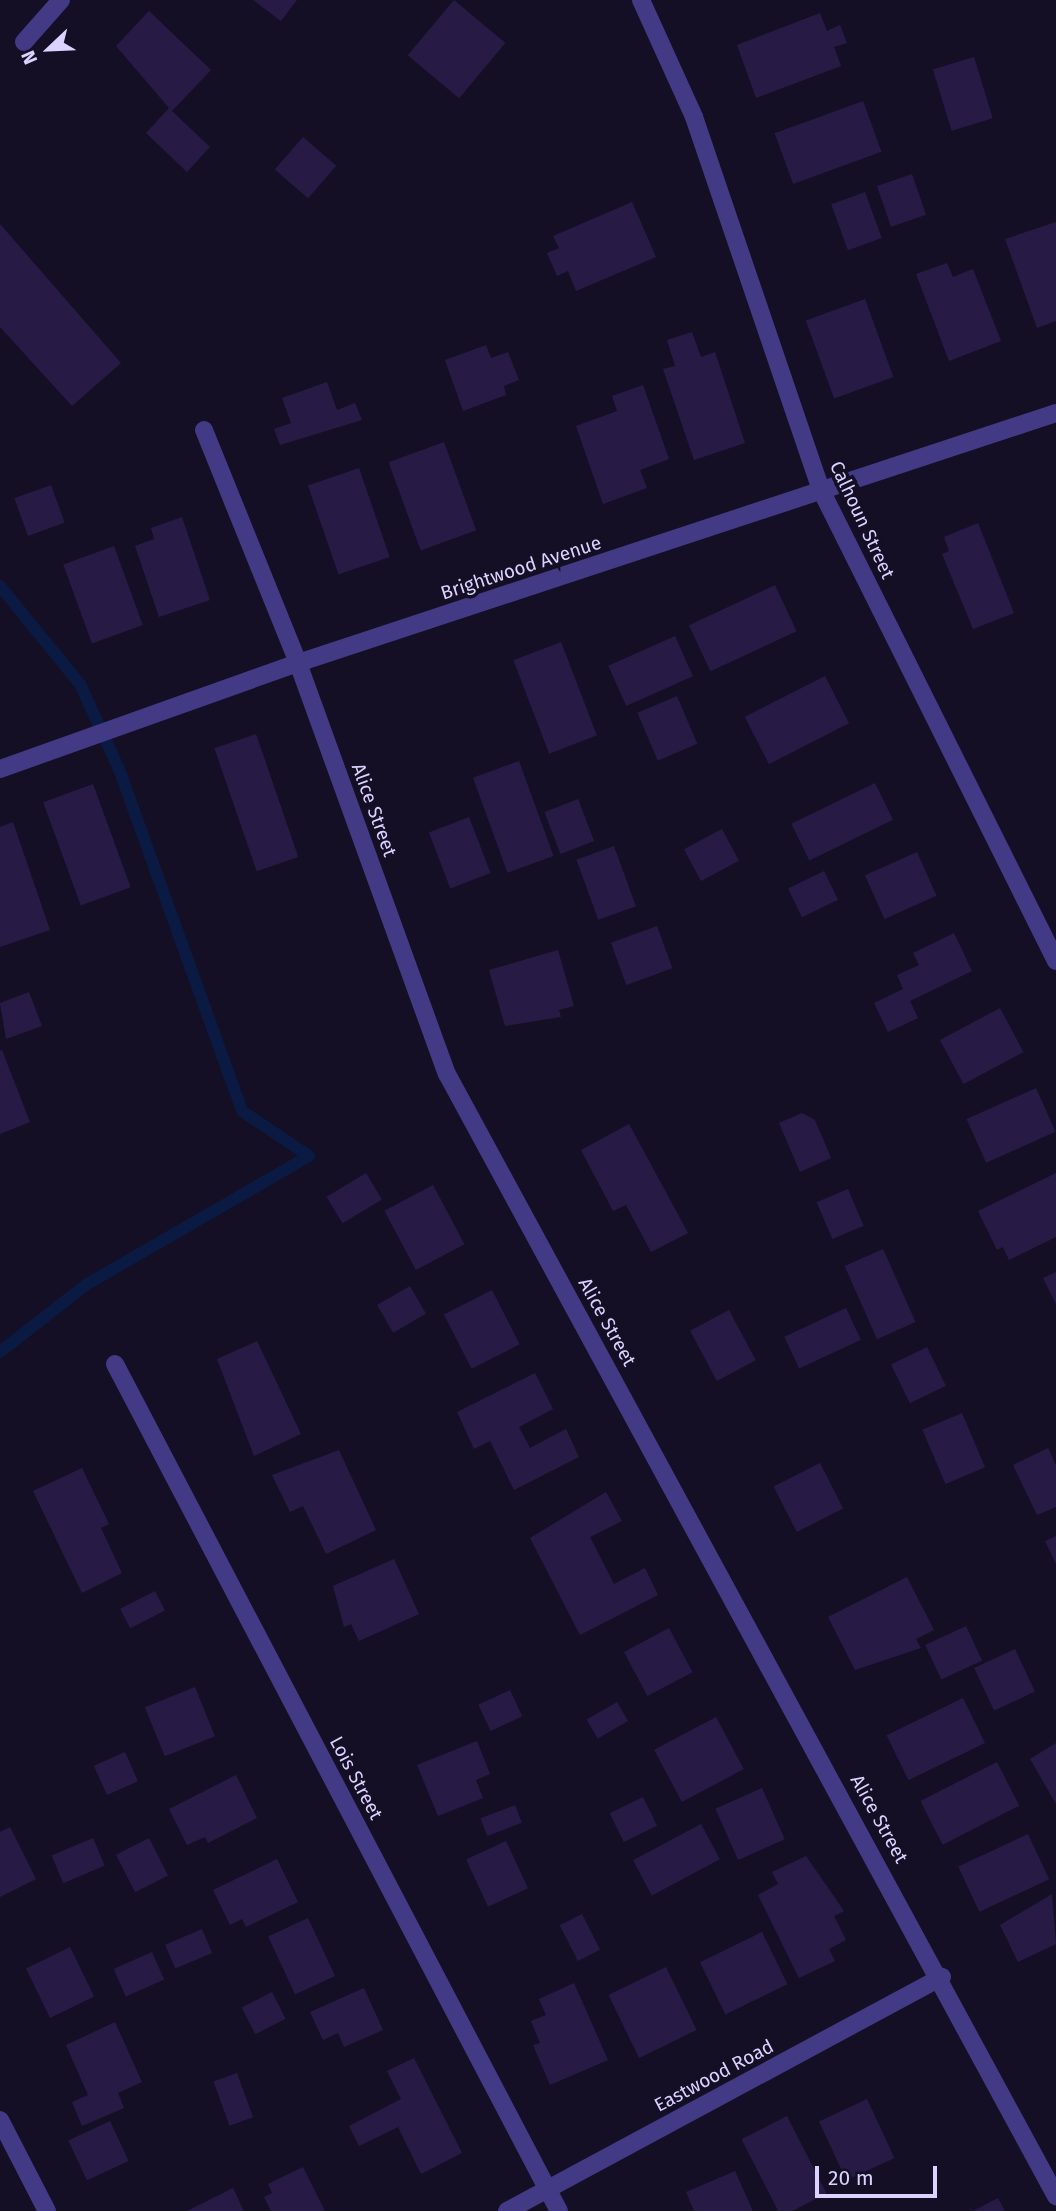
<!DOCTYPE html>
<html>
<head>
<meta charset="utf-8">
<style>
	body { margin:0 }
	#map { position:relative; width:1056px; height:2211px; overflow:hidden; background:#140f25; font-family:"Fira Sans",sans-serif }
	div>[style] { position:absolute }
	.stream>* { height:12px; margin:-6px; padding:0 6px; transform-origin:6px; border-radius:6px; background:#0a1a43 }
	.building>* { inset:0; background:#271b46; transform-origin:0 0 }
	.street>* { height:18px; margin:-9px; padding:0 9px; transform-origin:9px; border-radius:9px; background:#423a84 }
	span { translate:-50% -50%; white-space:nowrap; text-align:center; line-height:1.15; -webkit-text-stroke:7px #140f25; paint-order:stroke }
	.street-label { font-size:19px; color:#dbd3ff }
	.north { position:absolute; left:14px; top:14px; width:70px; height:70px; -webkit-text-stroke:5px #140f25; paint-order:stroke; rotate:247deg; font-size:19px; font-weight:700; line-height:28px; text-align:center; color:#dbd3ff }
	.north::after { content:''; display:block; margin:auto; width:24px; height:32px; background:#dbd3ff; clip-path:polygon(50% 0,100% 100%,50% 72%,0 100%) }
	.scale { position:absolute; left:815px; top:2166px; width:122px; height:32px; box-sizing:border-box; border:4px solid #dbd3ff; border-top:0; padding-left:9px; font-size:21px; line-height:24px; white-space:nowrap; color:#dbd3ff; -webkit-text-stroke:5px #140f25; paint-order:stroke }
</style>
</head>
<body>
<div id="map">
	<div class="stream">
		<i style="left:0;top:586px;width:127px;rotate:50.8deg"></i>
		<i style="left:80px;top:684px;width:94px;rotate:65.4deg"></i>
		<i style="left:119px;top:769px;width:363px;rotate:70.2deg"></i>
		<i style="left:242px;top:1111px;width:81px;rotate:33.9deg"></i>
		<i style="left:309px;top:1156px;width:256px;rotate:150deg"></i>
		<i style="left:87px;top:1284px;width:110px;rotate:142deg"></i>
	</div>
	<div class="building">
		<i style="clip-path:polygon(253px 0,297px 0,281px 21px)"></i>
		<i style="left:454px;top:0;width:67px;height:72px;rotate:40deg"></i>
		<i style="clip-path:polygon(149px 11px,211px 70px,172px 111px,210px 147px,187px 172px,146px 133px,169px 108px,116px 46px)"></i>
		<i style="clip-path:polygon(820px 13px,827px 31px,840px 25px,847px 43px,834px 47px,841px 66px,756px 98px,737px 45px)"></i>
		<i style="left:974px;top:57px;width:64px;height:43px;rotate:73deg"></i>
		<i style="left:863px;top:101px;width:54px;height:94px;rotate:70deg"></i>
		<i style="left:303px;top:137px;width:44px;height:43px;rotate:41deg"></i>
		<i style="left:912px;top:174px;width:43px;height:37px;rotate:71deg"></i>
		<i style="left:865px;top:192px;width:49px;height:36px;rotate:70deg"></i>
		<i style="clip-path:polygon(632px 202px,656px 257px,576px 291px,568px 271px,557px 276px,547px 253px,559px 248px,553px 236px)"></i>
		<i style="clip-path:polygon(1056px 222px,1056px 321px,1037px 328px,1005px 239px)"></i>
		<i style="clip-path:polygon(0 224px,121px 363px,72px 406px,0 327px)"></i>
		<i style="clip-path:polygon(947px 263px,953px 277px,973px 269px,1001px 341px,949px 361px,916px 274px)"></i>
		<i style="left:865px;top:299px;width:83px;height:63px;rotate:70deg"></i>
		<i style="clip-path:polygon(692px 332px,701px 357px,715px 352px,745px 443px,694px 460px,663px 369px,675px 366px,667px 340px)"></i>
		<i style="clip-path:polygon(486px 345px,491px 358px,508px 352px,519px 380px,504px 386px,506px 395px,463px 411px,445px 360px)"></i>
		<i style="clip-path:polygon(327px 382px,337px 410px,355px 403px,362px 420px,280px 445px,274px 429px,291px 423px,282px 398px)"></i>
		<i style="clip-path:polygon(643px 385px,669px 459px,640px 470px,647px 488px,603px 504px,576px 426px,617px 411px,612px 396px)"></i>
		<i style="left:444px;top:442px;width:94px;height:59px;rotate:70deg"></i>
		<i style="left:359px;top:468px;width:94px;height:54px;rotate:71deg"></i>
		<i style="left:51px;top:485px;width:40px;height:39px;rotate:70deg"></i>
		<i style="clip-path:polygon(182px 517px,210px 600px,159px 617px,135px 546px,154px 539px,151px 528px)"></i>
		<i style="clip-path:polygon(978px 523px,1014px 613px,973px 629px,942px 554px,949px 551px,944px 537px)"></i>
		<i style="left:114px;top:546px;width:84px;height:54px;rotate:70deg"></i>
		<i style="left:775px;top:585px;width:51px;height:95px;rotate:65deg"></i>
		<i style="left:675px;top:636px;width:44px;height:73px;rotate:66deg"></i>
		<i style="left:561px;top:642px;width:100px;height:51px;rotate:69deg"></i>
		<i style="left:825px;top:676px;width:53px;height:90px;rotate:63deg"></i>
		<i style="left:677px;top:696px;width:52px;height:43px;rotate:67deg"></i>
		<i style="left:256px;top:734px;width:130px;height:44px;rotate:71deg"></i>
		<i style="left:519px;top:761px;width:101px;height:49px;rotate:70deg"></i>
		<i style="left:875px;top:783px;width:41px;height:93px;rotate:64deg"></i>
		<i style="left:93px;top:784px;width:110px;height:53px;rotate:70deg"></i>
		<i style="left:578px;top:799px;width:45px;height:36px;rotate:69deg"></i>
		<i style="left:469px;top:817px;width:60px;height:43px;rotate:69deg"></i>
		<i style="clip-path:polygon(13px 822px,50px 930px,0 947px,0 827px)"></i>
		<i style="left:722px;top:829px;width:36px;height:43px;rotate:62deg"></i>
		<i style="left:614px;top:846px;width:64px;height:40px;rotate:70deg"></i>
		<i style="left:917px;top:852px;width:48px;height:57px;rotate:66deg"></i>
		<i style="left:824px;top:871px;width:32px;height:40px;rotate:64deg"></i>
		<i style="left:657px;top:926px;width:45px;height:49px;rotate:70deg"></i>
		<i style="clip-path:polygon(954px 933px,972px 971px,910px 1001px,918px 1018px,888px 1032px,874px 1003px,903px 989px,897px 975px,919px 965px,913px 953px)"></i>
		<i style="clip-path:polygon(558px 950px,574px 1006px,559px 1010px,561px 1017px,505px 1026px,489px 970px)"></i>
		<i style="clip-path:polygon(29px 992px,42px 1026px,6px 1039px,0 1003px)"></i>
		<i style="left:1000px;top:1008px;width:50px;height:68px;rotate:62deg"></i>
		<i style="clip-path:polygon(2px 1050px,30px 1122px,0 1134px,0 1051px)"></i>
		<i style="left:1036px;top:1088px;width:48px;height:76px;rotate:66deg"></i>
		<i style="clip-path:polygon(802px 1113px,815px 1120px,831px 1158px,800px 1172px,779px 1123px)"></i>
		<i style="clip-path:polygon(629px 1124px,688px 1233px,651px 1252px,626px 1205px,613px 1211px,581px 1150px)"></i>
		<i style="left:366px;top:1173px;width:31px;height:46px;rotate:59deg"></i>
		<i style="clip-path:polygon(1056px 1173px,1056px 1237px,1009px 1260px,1003px 1247px,997px 1250px,978px 1211px)"></i>
		<i style="left:433px;top:1185px;width:67px;height:55px;rotate:62deg"></i>
		<i style="left:848px;top:1189px;width:40px;height:34px;rotate:67deg"></i>
		<i style="left:883px;top:1249px;width:80px;height:42px;rotate:66deg"></i>
		<i style="clip-path:polygon(1056px 1272px,1056px 1304px,1043px 1278px)"></i>
		<i style="left:410px;top:1286px;width:32px;height:38px;rotate:60deg"></i>
		<i style="left:492px;top:1290px;width:61px;height:54px;rotate:63deg"></i>
		<i style="left:846px;top:1308px;width:35px;height:68px;rotate:65deg"></i>
		<i style="left:729px;top:1310px;width:57px;height:44px;rotate:62deg"></i>
		<i style="clip-path:polygon(257px 1341px,301px 1434px,254px 1456px,217px 1359px)"></i>
		<i style="left:927px;top:1347px;width:43px;height:40px;rotate:64deg"></i>
		<i style="clip-path:polygon(535px 1373px,553px 1409px,519px 1427px,530px 1448px,566px 1429px,579px 1457px,514px 1490px,490px 1441px,474px 1449px,457px 1412px)"></i>
		<i style="left:962px;top:1413px;width:59px;height:43px;rotate:67deg"></i>
		<i style="clip-path:polygon(1048px 1448px,1056px 1465px,1056px 1507px,1037px 1515px,1013px 1465px)"></i>
		<i style="clip-path:polygon(339px 1450px,376px 1530px,326px 1554px,303px 1506px,290px 1512px,272px 1475px)"></i>
		<i style="left:820px;top:1463px;width:51px;height:52px;rotate:63deg"></i>
		<i style="clip-path:polygon(82px 1468px,109px 1524px,101px 1528px,122px 1573px,82px 1593px,33px 1491px)"></i>
		<i style="clip-path:polygon(606px 1492px,622px 1521px,590px 1537px,614px 1584px,645px 1568px,658px 1595px,580px 1635px,530px 1538px)"></i>
		<i style="clip-path:polygon(1056px 1536px,1056px 1564px,1045px 1541px)"></i>
		<i style="clip-path:polygon(394px 1559px,419px 1614px,359px 1641px,351px 1624px,344px 1627px,333px 1586px)"></i>
		<i style="clip-path:polygon(907px 1577px,934px 1630px,916px 1639px,921px 1648px,855px 1670px,828px 1617px)"></i>
		<i style="left:155px;top:1591px;width:22px;height:39px;rotate:63deg"></i>
		<i style="left:966px;top:1626px;width:38px;height:45px;rotate:65deg"></i>
		<i style="left:669px;top:1628px;width:50px;height:51px;rotate:62deg"></i>
		<i style="left:1015px;top:1649px;width:47px;height:45px;rotate:65deg"></i>
		<i style="left:195px;top:1687px;width:53px;height:54px;rotate:68deg"></i>
		<i style="left:510px;top:1690px;width:29px;height:35px;rotate:65deg"></i>
		<i style="left:963px;top:1698px;width:50px;height:85px;rotate:64deg"></i>
		<i style="left:617px;top:1702px;width:22px;height:35px;rotate:60deg"></i>
		<i style="left:716px;top:1717px;width:59px;height:70px;rotate:62deg"></i>
		<i style="clip-path:polygon(477px 1741px,490px 1774px,476px 1780px,483px 1798px,438px 1816px,417px 1765px)"></i>
		<i style="clip-path:polygon(1056px 1743px,1056px 1804px,1030px 1759px)"></i>
		<i style="left:125px;top:1752px;width:32px;height:34px;rotate:66deg"></i>
		<i style="left:997px;top:1762px;width:49px;height:86px;rotate:63deg"></i>
		<i style="clip-path:polygon(236px 1775px,257px 1818px,208px 1843px,205px 1837px,187px 1845px,169px 1809px)"></i>
		<i style="left:762px;top:1788px;width:56px;height:51px;rotate:66deg"></i>
		<i style="left:643px;top:1797px;width:32px;height:37px;rotate:64deg"></i>
		<i style="left:515px;top:1805px;width:19px;height:37px;rotate:69deg"></i>
		<i style="left:701px;top:1824px;width:40px;height:77px;rotate:62deg"></i>
		<i style="clip-path:polygon(10px 1827px,36px 1879px,0 1897px,0 1832px)"></i>
		<i style="left:1028px;top:1834px;width:50px;height:77px;rotate:65deg"></i>
		<i style="left:93px;top:1838px;width:30px;height:45px;rotate:67deg"></i>
		<i style="left:149px;top:1838px;width:42px;height:37px;rotate:63deg"></i>
		<i style="left:506px;top:1841px;width:52px;height:44px;rotate:65deg"></i>
		<i style="clip-path:polygon(806px 1856px,844px 1911px,834px 1916px,846px 1940px,829px 1949px,835px 1961px,799px 1978px,758px 1895px,778px 1884px,772px 1872px)"></i>
		<i style="clip-path:polygon(277px 1859px,298px 1902px,246px 1927px,242px 1919px,230px 1925px,213px 1890px)"></i>
		<i style="clip-path:polygon(1052px 1894px,1056px 1944px,1018px 1962px,1000px 1925px)"></i>
		<i style="left:582px;top:1914px;width:40px;height:25px;rotate:63deg"></i>
		<i style="left:308px;top:1918px;width:64px;height:44px;rotate:65deg"></i>
		<i style="left:202px;top:1929px;width:26px;height:40px;rotate:67deg"></i>
		<i style="left:762px;top:1932px;width:58px;height:69px;rotate:64deg"></i>
		<i style="left:70px;top:1947px;width:55px;height:49px;rotate:64deg"></i>
		<i style="left:152px;top:1952px;width:30px;height:42px;rotate:66deg"></i>
		<i style="left:666px;top:1967px;width:70px;height:64px;rotate:64deg"></i>
		<i style="clip-path:polygon(574px 1983px,608px 2060px,550px 2085px,533px 2045px,540px 2043px,531px 2021px,546px 2015px,539px 1999px)"></i>
		<i style="clip-path:polygon(364px 1988px,383px 2030px,344px 2047px,338px 2033px,323px 2040px,310px 2012px)"></i>
		<i style="left:272px;top:1992px;width:30px;height:34px;rotate:63deg"></i>
		<i style="clip-path:polygon(115px 2022px,142px 2082px,118px 2093px,124px 2108px,82px 2126px,72px 2102px,88px 2095px,66px 2045px)"></i>
		<i style="clip-path:polygon(414px 2058px,462px 2153px,421px 2174px,398px 2127px,359px 2146px,349px 2126px,401px 2099px,387px 2071px)"></i>
		<i style="left:237px;top:2073px;width:47px;height:25px;rotate:70deg"></i>
		<i style="left:867px;top:2099px;width:65px;height:53px;rotate:65deg"></i>
		<i style="left:787px;top:2116px;width:87px;height:51px;rotate:63deg"></i>
		<i style="left:110px;top:2121px;width:44px;height:46px;rotate:65deg"></i>
		<i style="clip-path:polygon(303px 2167px,325px 2211px,271px 2211px,264px 2197px,272px 2193px,268px 2184px)"></i>
		<i style="clip-path:polygon(735px 2171px,753px 2211px,694px 2211px,686px 2192px)"></i>
		<i style="clip-path:polygon(233px 2188px,244px 2211px,187px 2211px)"></i>
		<i style="clip-path:polygon(998px 2198px,1005px 2211px,973px 2211px)"></i>
	</div>
	<div class="street">
		<i style="left:641px;top:0;width:128px;rotate:65.6deg"></i>
		<i style="left:694px;top:117px;width:396px;rotate:71.2deg"></i>
		<i style="left:822px;top:492px;width:524px;rotate:63.48deg"></i>
		<i style="left:24px;top:42px;width:56px;rotate:-48.6deg"></i>
		<i style="left:204px;top:430px;width:251px;rotate:68deg"></i>
		<i style="left:298px;top:663px;width:437px;rotate:70.1deg"></i>
		<i style="left:447px;top:1074px;width:1277px;rotate:61.51deg"></i>
		<i style="left:0;top:769px;width:316px;rotate:-19.6deg"></i>
		<i style="left:298px;top:663px;width:798px;rotate:-18.25deg"></i>
		<i style="left:115px;top:1364px;width:956px;rotate:62.34deg"></i>
		<i style="left:0;top:2120px;width:102px;rotate:62.7deg"></i>
		<i style="left:507px;top:2211px;width:494px;rotate:-28.3deg"></i>
	</div>
	<div class="street-label">
		<span style="left:862px;top:520px;rotate:65deg">Calhoun Street</span>
		<span style="left:521px;top:568px;rotate:-18deg">Brightwood Avenue</span>
		<span style="left:374px;top:810px;rotate:70deg">Alice Street</span>
		<span style="left:607px;top:1322px;rotate:61deg">Alice Street</span>
		<span style="left:356px;top:1778px;rotate:62deg">Lois Street</span>
		<span style="left:879px;top:1819px;rotate:61deg">Alice Street</span>
		<span style="left:714px;top:2076px;rotate:-28deg">Eastwood Road</span>
	</div>
	<div class="north">N</div>
	<div class="scale">20 m</div>
</div>
</body>
</html>
